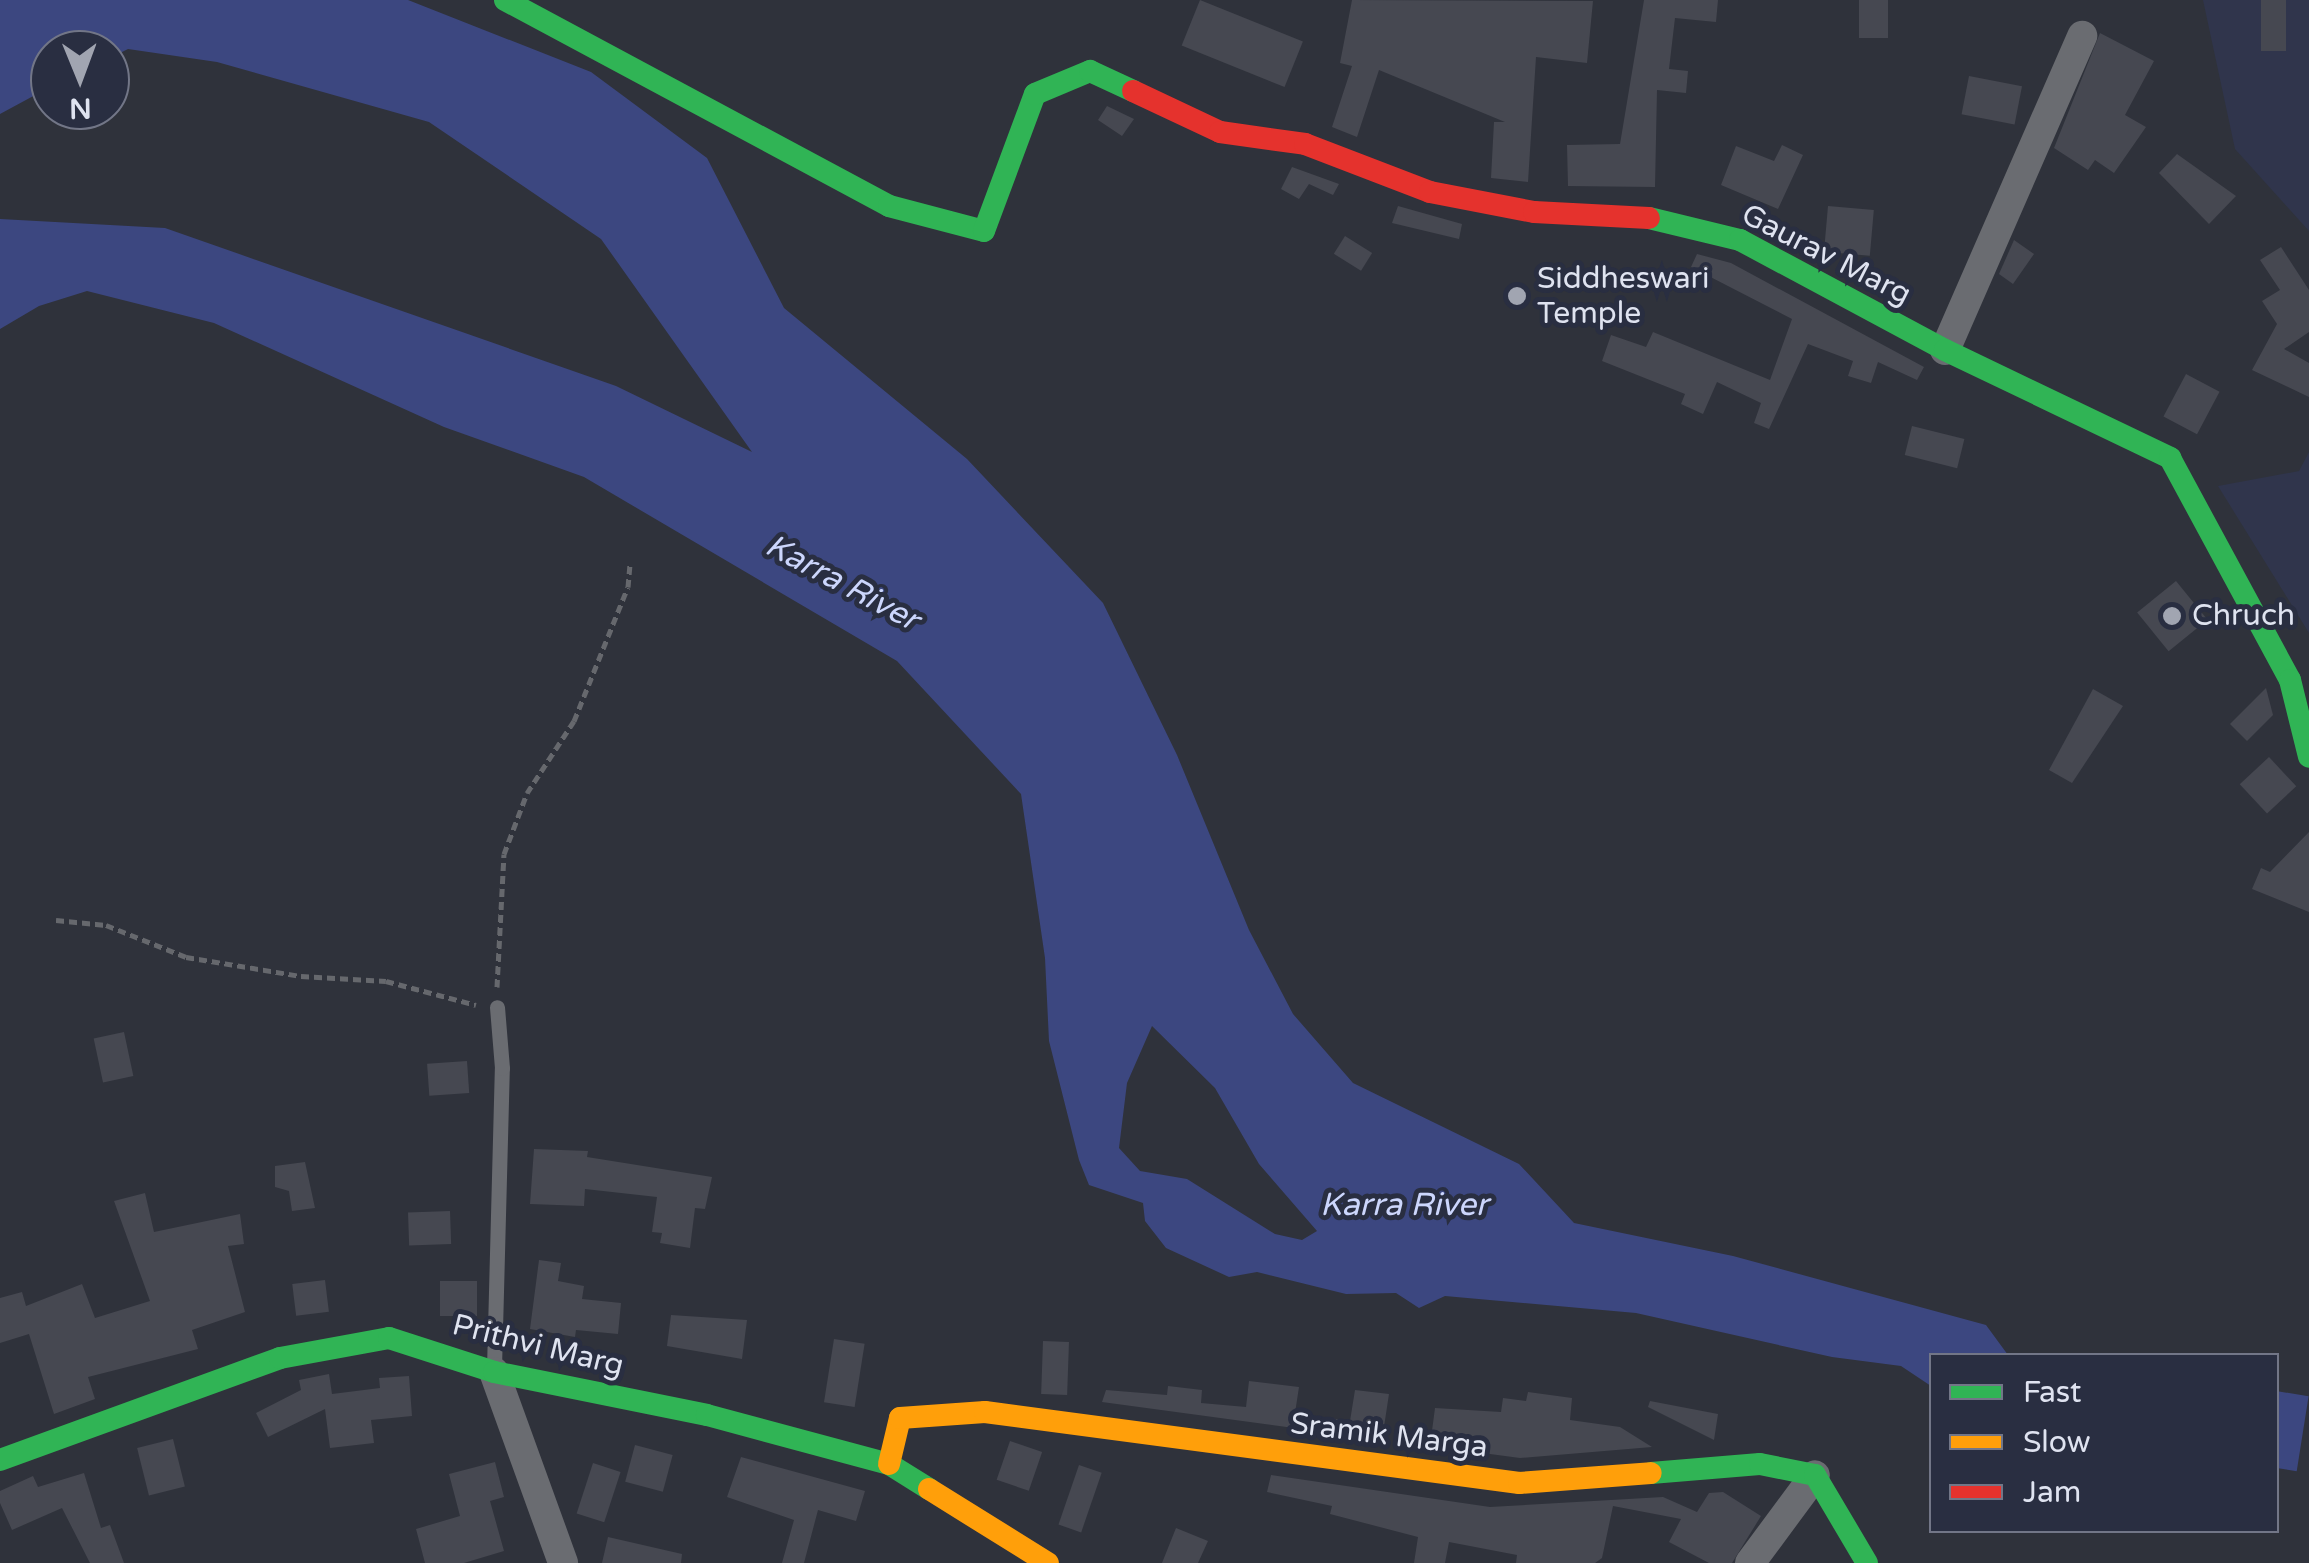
<!DOCTYPE html>
<html>
<head>
<meta charset="utf-8">
<style>
	body { margin:0 }
	#map { position:relative; width:2309px; height:1563px; overflow:hidden; background:#2f323b; font-family:"Varela Round",sans-serif }
	div>[style] { position:absolute }
	.built>* { inset:0; background:#30354c }
	.water>* { inset:0; background:#3c4780; transform-origin:0 0 }
	.building>* { inset:0; background:#464851; transform-origin:0 0 }
	.path>* { height:5px; margin-top:-2.5px; transform-origin:0; background:repeating-linear-gradient(90deg,#66686d 0 8px,transparent 0 13px) }
	.lane>* { height:15px; margin:-7.5px; padding:0 7.5px; transform-origin:7.5px; border-radius:7.5px; background:#6a6c71 }
	.street>* { height:30px; margin:-15px; padding:0 15px; transform-origin:15px; border-radius:15px; background:#6a6c71 }
	.fast>* { height:22px; margin:-11px; padding:0 11px; transform-origin:11px; border-radius:11px; background:#30b455 }
	.slow>* { height:22px; margin:-11px; padding:0 11px; transform-origin:11px; border-radius:11px; background:#ff9f0a }
	.jam>* { height:22px; margin:-11px; padding:0 11px; transform-origin:11px; border-radius:11px; background:#e5322d }
	.dots>* { width:28px; height:28px; translate:-50% -50%; box-sizing:border-box; border:5px solid #292e41; border-radius:50% }
	span { translate:-50% -50%; white-space:nowrap; text-align:center; line-height:1.15; -webkit-text-stroke:10px #292e41; paint-order:stroke }
	.street-label { font-size:30px; color:#dfe3f0 }
	.poi-label { font-size:30px; color:#dfe3f0 }
	.left { translate:0 -50%; text-align:left }
	.water-label { font-size:32px; color:#ccd6fc; font-style:italic }
	.legend { position:absolute; left:1929px; top:1353px; width:350px; height:180px; box-sizing:border-box; background:#292e41; border:2px solid #727687; margin:0; padding:12px 18px; list-style:none; font-size:30px; color:#dfe3f0 }
	.legend li { display:flex; align-items:center; gap:20px; height:50px }
	.legend b { width:50px; border:2px solid #727687 }
	.north { position:absolute; left:30px; top:30px; width:100px; height:100px; box-sizing:border-box; background:#292e41; border:2px solid #727687; border-radius:50%; rotate:179deg; font-size:28px; font-weight:700; line-height:40px; text-align:center; color:#dfe3f0 }
	.north::after { content:''; display:block; margin:auto; width:35px; height:45px; background:#a1a5b1; clip-path:polygon(50% 0,100% 100%,50% 72%,0 100%) }
</style>
</head>
<body>
<div id="map">
	<div class="built">
		<i style="clip-path:polygon(2203px 0,2309px 0,2309px 231px,2235px 149px)"></i>
		<i style="clip-path:polygon(2309px 452px,2309px 633px,2218px 486px,2299px 471px)"></i>
	</div>
	<div class="water">
		<i style="clip-path:polygon(evenodd,0 0,408px 0,591px 72px,707px 158px,784px 308px,967px 459px,1103px 603px,1177px 755px,1249px 930px,1293px 1014px,1353px 1083px,1519px 1164px,1574px 1223px,1733px 1256px,1986px 1325px,2008px 1355px,1932px 1356px,1931px 1386px,1901px 1366px,1832px 1357px,1636px 1313px,1445px 1296px,1419px 1308px,1396px 1293px,1346px 1294px,1257px 1272px,1229px 1277px,1166px 1248px,1145px 1221px,1143px 1203px,1089px 1185px,1079px 1160px,1049px 1041px,1045px 958px,1021px 794px,897px 661px,584px 477px,444px 427px,214px 323px,87px 291px,39px 306px,0 329px,0 219px,165px 228px,616px 386px,752px 452px,601px 239px,429px 122px,217px 62px,128px 49px,110px 58px,110px 50px,50px 50px,50px 87px,0 114px,0 0,1152px 1026px,1215px 1088px,1259px 1164px,1317px 1231px,1302px 1240px,1275px 1234px,1187px 1179px,1140px 1171px,1119px 1148px,1127px 1083px,1152px 1026px)"></i>
		<i style="left:2276px;top:1391px;width:33px;height:76px;rotate:9deg"></i>
	</div>
	<div class="building">
		<i style="left:1200px;top:0;width:111px;height:49px;rotate:22deg"></i>
		<i style="clip-path:polygon(1352px 0,1593px 1px,1587px 63px,1536px 57px,1528px 182px,1491px 178px,1494px 122px,1505px 122px,1379px 70px,1357px 137px,1332px 127px,1352px 66px,1340px 63px)"></i>
		<i style="clip-path:polygon(1644px 0,1718px 0,1716px 22px,1675px 18px,1669px 69px,1688px 71px,1686px 93px,1657px 90px,1655px 187px,1568px 186px,1567px 145px,1620px 144px)"></i>
		<i style="left:1859px;top:0;width:29px;height:38px"></i>
		<i style="left:2261px;top:0;width:25px;height:51px"></i>
		<i style="clip-path:polygon(2100px 33px,2154px 61px,2125px 115px,2146px 127px,2114px 173px,2095px 160px,2088px 170px,2054px 148px)"></i>
		<i style="left:1969px;top:76px;width:54px;height:39px;rotate:11deg"></i>
		<i style="clip-path:polygon(1107px 106px,1134px 119px,1122px 136px,1098px 120px)"></i>
		<i style="clip-path:polygon(1782px 145px,1803px 155px,1778px 209px,1721px 185px,1736px 146px,1774px 161px)"></i>
		<i style="clip-path:polygon(2177px 154px,2236px 196px,2209px 224px,2159px 173px)"></i>
		<i style="clip-path:polygon(1292px 167px,1339px 184px,1333px 195px,1309px 184px,1299px 199px,1281px 189px)"></i>
		<i style="clip-path:polygon(1398px 206px,1462px 224px,1459px 239px,1392px 223px)"></i>
		<i style="left:1828px;top:206px;width:46px;height:46px;rotate:5deg"></i>
		<i style="left:1345px;top:236px;width:32px;height:21px;rotate:32deg"></i>
		<i style="clip-path:polygon(2014px 240px,2034px 254px,2013px 284px,1999px 274px)"></i>
		<i style="clip-path:polygon(2281px 247px,2309px 290px,2309px 332px,2284px 349px,2309px 363px,2309px 397px,2252px 370px,2277px 324px,2262px 301px,2280px 290px,2260px 260px)"></i>
		<i style="clip-path:polygon(1697px 254px,1731px 263px,1924px 367px,1917px 380px,1878px 362px,1871px 383px,1848px 376px,1853px 361px,1808px 344px,1769px 429px,1754px 423px,1761px 403px,1717px 382px,1703px 414px,1681px 404px,1685px 394px,1602px 361px,1611px 335px,1646px 347px,1653px 332px,1770px 380px,1792px 319px,1691px 267px)"></i>
		<i style="left:2186px;top:374px;width:38px;height:48px;rotate:28deg"></i>
		<i style="left:1912px;top:426px;width:54px;height:30px;rotate:14deg"></i>
		<i style="left:2176px;top:581px;width:50px;height:50px;rotate:51deg"></i>
		<i style="clip-path:polygon(2266px 688px,2273px 715px,2247px 741px,2230px 724px)"></i>
		<i style="clip-path:polygon(2093px 689px,2123px 706px,2072px 783px,2049px 770px)"></i>
		<i style="left:2269px;top:757px;width:40px;height:40px;rotate:47deg"></i>
		<i style="clip-path:polygon(2309px 832px,2309px 912px,2252px 889px,2261px 868px,2270px 872px)"></i>
		<i style="left:124px;top:1032px;width:45px;height:31px;rotate:78deg"></i>
		<i style="left:467px;top:1061px;width:32px;height:40px;rotate:86deg"></i>
		<i style="clip-path:polygon(534px 1149px,588px 1151px,587px 1157px,712px 1177px,705px 1209px,695px 1208px,690px 1248px,660px 1243px,662px 1233px,652px 1232px,657px 1197px,585px 1189px,584px 1206px,530px 1204px)"></i>
		<i style="clip-path:polygon(305px 1162px,315px 1208px,292px 1211px,289px 1191px,275px 1187px,275px 1166px)"></i>
		<i style="clip-path:polygon(145px 1193px,154px 1232px,240px 1214px,244px 1244px,228px 1246px,245px 1312px,192px 1330px,198px 1349px,88px 1377px,95px 1399px,54px 1414px,29px 1334px,0 1343px,0 1298px,22px 1292px,26px 1306px,82px 1284px,95px 1318px,150px 1301px,114px 1201px)"></i>
		<i style="left:450px;top:1211px;width:33px;height:42px;rotate:88deg"></i>
		<i style="clip-path:polygon(539px 1260px,561px 1263px,558px 1281px,584px 1286px,582px 1299px,621px 1303px,618px 1334px,576px 1330px,575px 1337px,530px 1329px)"></i>
		<i style="left:325px;top:1280px;width:32px;height:33px;rotate:83deg"></i>
		<i style="left:440px;top:1281px;width:37px;height:35px"></i>
		<i style="clip-path:polygon(671px 1315px,747px 1320px,742px 1359px,667px 1346px)"></i>
		<i style="left:834px;top:1339px;width:31px;height:64px;rotate:9deg"></i>
		<i style="left:1043px;top:1341px;width:26px;height:53px;rotate:2deg"></i>
		<i style="clip-path:polygon(329px 1374px,332px 1394px,380px 1388px,379px 1378px,409px 1376px,412px 1416px,371px 1420px,374px 1443px,330px 1448px,325px 1409px,268px 1437px,256px 1413px,301px 1390px,299px 1380px)"></i>
		<i style="clip-path:polygon(1249px 1381px,1299px 1387px,1295px 1413px,1350px 1421px,1355px 1390px,1389px 1394px,1382px 1440px,1102px 1402px,1106px 1390px,1167px 1395px,1168px 1386px,1202px 1390px,1201px 1403px,1246px 1407px)"></i>
		<i style="clip-path:polygon(1528px 1392px,1572px 1398px,1570px 1420px,1620px 1427px,1652px 1447px,1520px 1458px,1430px 1446px,1435px 1408px,1501px 1412px,1503px 1398px,1526px 1401px)"></i>
		<i style="clip-path:polygon(1650px 1401px,1718px 1414px,1714px 1440px,1648px 1407px)"></i>
		<i style="left:173px;top:1439px;width:49px;height:37px;rotate:76deg"></i>
		<i style="left:1010px;top:1441px;width:34px;height:41px;rotate:19deg"></i>
		<i style="left:635px;top:1445px;width:39px;height:38px;rotate:15deg"></i>
		<i style="clip-path:polygon(741px 1457px,865px 1491px,856px 1521px,818px 1510px,804px 1563px,782px 1563px,794px 1520px,727px 1497px)"></i>
		<i style="clip-path:polygon(495px 1462px,504px 1497px,490px 1501px,504px 1551px,464px 1563px,425px 1563px,416px 1529px,460px 1516px,449px 1474px)"></i>
		<i style="left:593px;top:1463px;width:29px;height:53px;rotate:18deg"></i>
		<i style="left:1079px;top:1465px;width:24px;height:63px;rotate:19deg"></i>
		<i style="clip-path:polygon(84px 1473px,101px 1528px,110px 1525px,124px 1563px,90px 1563px,62px 1508px,12px 1530px,0 1503px,0 1491px,33px 1476px,38px 1487px)"></i>
		<i style="clip-path:polygon(1271px 1475px,1490px 1507px,1663px 1497px,1697px 1512px,1709px 1493px,1723px 1492px,1761px 1516px,1732px 1563px,1709px 1563px,1669px 1542px,1681px 1519px,1613px 1506px,1602px 1558px,1595px 1563px,1516px 1563px,1517px 1555px,1449px 1542px,1445px 1563px,1414px 1563px,1418px 1537px,1330px 1514px,1332px 1506px,1267px 1492px)"></i>
		<i style="clip-path:polygon(1176px 1528px,1208px 1541px,1198px 1563px,1162px 1563px)"></i>
		<i style="clip-path:polygon(608px 1537px,682px 1554px,681px 1563px,602px 1563px)"></i>
	</div>
	<div class="path">
		<i style="left:56px;top:920px;width:50px;rotate:5.7deg"></i>
		<i style="left:106px;top:925px;width:86px;rotate:21.8deg"></i>
		<i style="left:186px;top:957px;width:117px;rotate:9.4deg"></i>
		<i style="left:301px;top:976px;width:85px;rotate:3.4deg"></i>
		<i style="left:386px;top:981px;width:93px;rotate:14.9deg"></i>
		<i style="left:497px;top:987px;width:133px;rotate:-87deg"></i>
		<i style="left:504px;top:854px;width:65px;rotate:-69.3deg"></i>
		<i style="left:527px;top:793px;width:86px;rotate:-56.9deg"></i>
		<i style="left:574px;top:721px;width:144px;rotate:-68.1deg"></i>
		<i style="left:628px;top:587px;width:22px;rotate:-85deg"></i>
	</div>
	<div class="lane">
		<i style="left:494px;top:1368px;width:300px;rotate:-88.5deg"></i>
		<i style="left:502px;top:1068px;width:61px;rotate:-94.7deg"></i>
	</div>
	<div class="street">
		<i style="left:1945px;top:350px;width:343px;rotate:-66.4deg"></i>
		<i style="left:494px;top:1372px;width:203px;rotate:70.1deg"></i>
		<i style="left:1750px;top:1563px;width:109px;rotate:-53.5deg"></i>
	</div>
	<div class="fast">
		<i style="left:505px;top:0;width:436px;rotate:28.2deg"></i>
		<i style="left:889px;top:206px;width:98px;rotate:14.7deg"></i>
		<i style="left:984px;top:231px;width:146px;rotate:-69.6deg"></i>
		<i style="left:1035px;top:94px;width:60px;rotate:-22.7deg"></i>
		<i style="left:1090px;top:71px;width:47px;rotate:24.9deg"></i>
		<i style="left:1649px;top:218px;width:94px;rotate:13.6deg"></i>
		<i style="left:1740px;top:240px;width:233px;rotate:28.2deg"></i>
		<i style="left:1945px;top:350px;width:250px;rotate:25.6deg"></i>
		<i style="left:2170px;top:458px;width:252px;rotate:61.6deg"></i>
		<i style="left:2290px;top:680px;width:79px;rotate:76.1deg"></i>
		<i style="left:0;top:1460px;width:298px;rotate:-20deg"></i>
		<i style="left:280px;top:1358px;width:111px;rotate:-10.4deg"></i>
		<i style="left:389px;top:1338px;width:110px;rotate:17.9deg"></i>
		<i style="left:494px;top:1372px;width:217px;rotate:11.4deg"></i>
		<i style="left:707px;top:1415px;width:188px;rotate:15.1deg"></i>
		<i style="left:889px;top:1464px;width:47px;rotate:32deg"></i>
		<i style="left:1651px;top:1473px;width:109px;rotate:-4.7deg"></i>
		<i style="left:1760px;top:1464px;width:56px;rotate:11.3deg"></i>
		<i style="left:1815px;top:1475px;width:102px;rotate:59.4deg"></i>
	</div>
	<div class="slow">
		<i style="left:889px;top:1464px;width:47px;rotate:-76.6deg"></i>
		<i style="left:900px;top:1418px;width:85px;rotate:-4deg"></i>
		<i style="left:985px;top:1412px;width:539px;rotate:7.57deg"></i>
		<i style="left:1519px;top:1483px;width:132px;rotate:-4.3deg"></i>
		<i style="left:929px;top:1489px;width:140px;rotate:31.9deg"></i>
	</div>
	<div class="jam">
		<i style="left:1133px;top:91px;width:96px;rotate:25.2deg"></i>
		<i style="left:1220px;top:132px;width:86px;rotate:8deg"></i>
		<i style="left:1305px;top:144px;width:134px;rotate:21deg"></i>
		<i style="left:1430px;top:192px;width:106px;rotate:10.9deg"></i>
		<i style="left:1534px;top:212px;width:115px;rotate:3deg"></i>
	</div>
	<div class="dots">
		<i style="left:1517px;top:296px;background:#a1a5b1"></i>
		<i style="left:2172px;top:616px;background:#a1a5b1"></i>
	</div>
	<div class="street-label">
		<span style="left:1826px;top:255px;rotate:27deg">Gaurav Marg</span>
		<span style="left:538px;top:1346px;rotate:14deg">Prithvi Marg</span>
		<span style="left:1389px;top:1436px;rotate:7deg">Sramik Marga</span>
	</div>
	<div class="poi-label">
		<span class="left" style="left:1537px;top:296px">Siddheswari<br>Temple</span>
		<span class="left" style="left:2192px;top:616px">Chruch</span>
	</div>
	<div class="water-label">
		<span style="left:842px;top:583px;rotate:28deg">Karra River</span>
		<span style="left:1404px;top:1205px">Karra River</span>
	</div>
	<ul class="legend">
	<li><b style="height:12px;background:#30b455"></b>Fast</li>
	<li><b style="height:12px;background:#ff9f0a"></b>Slow</li>
	<li><b style="height:12px;background:#e5322d"></b>Jam</li>
	</ul>
	<div class="north">N</div>
</div>
</body>
</html>
